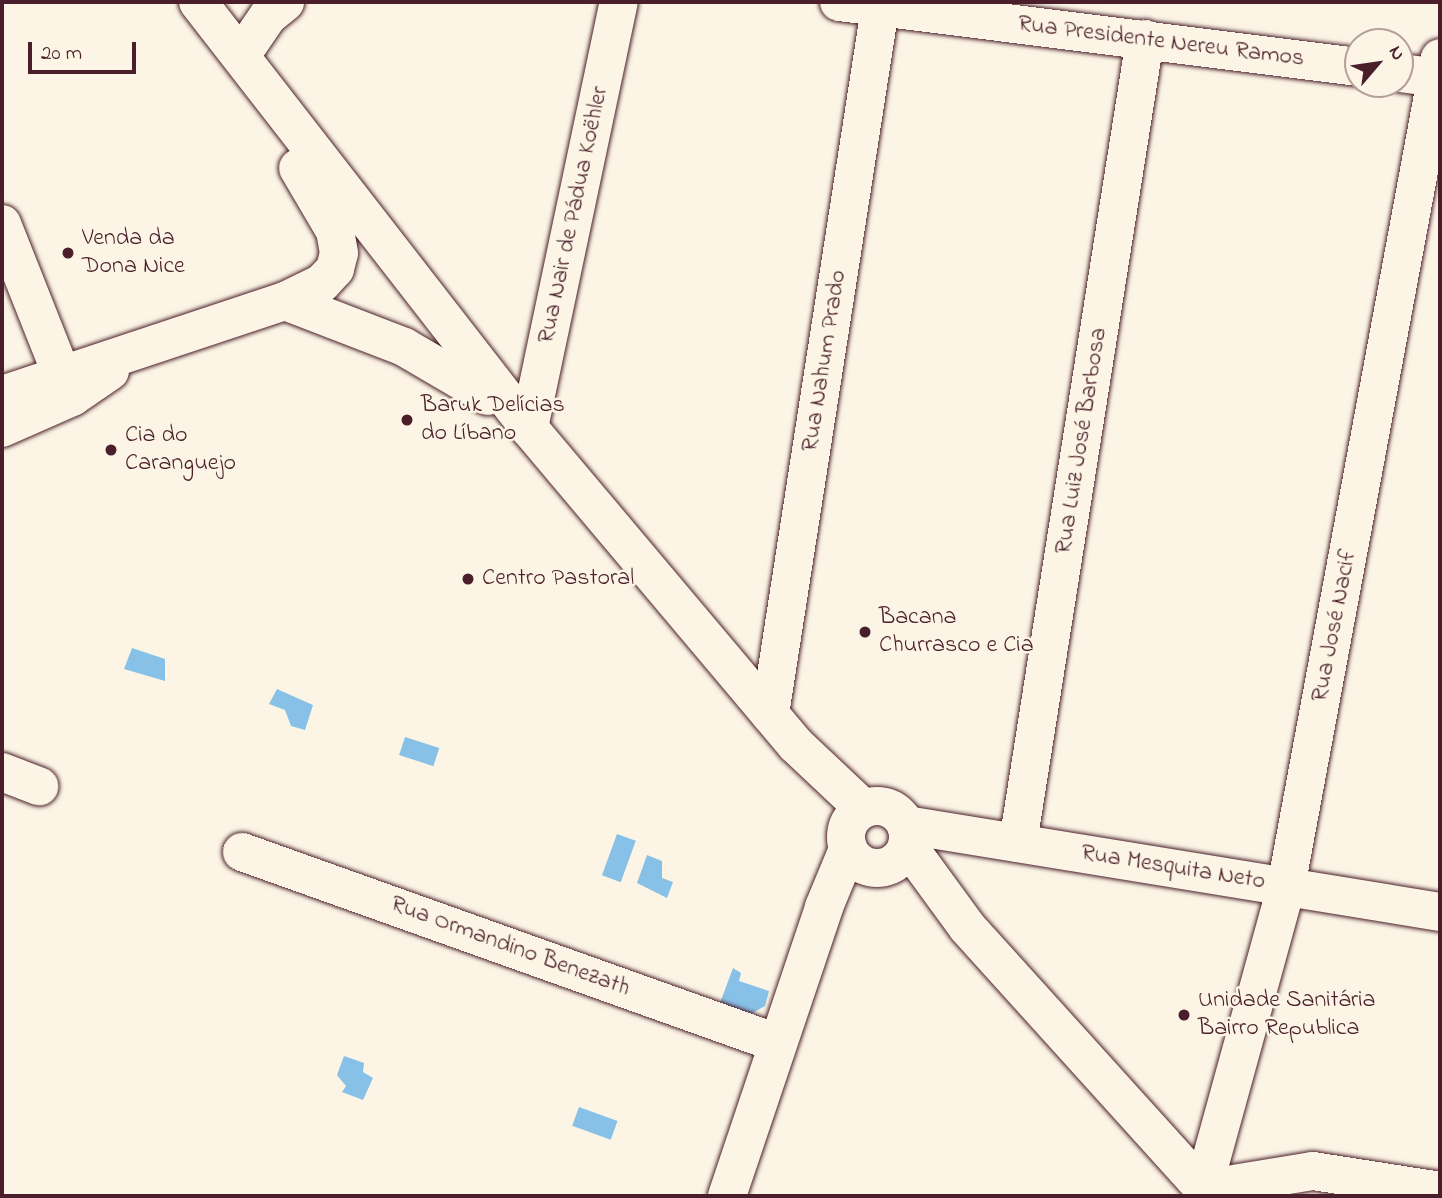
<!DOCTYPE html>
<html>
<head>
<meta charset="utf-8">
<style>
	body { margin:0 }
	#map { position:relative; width:1442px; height:1198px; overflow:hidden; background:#fcf5e5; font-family:"Indie Flower",sans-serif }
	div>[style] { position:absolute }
	.water>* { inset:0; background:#88c1e7; transform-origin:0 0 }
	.roads { filter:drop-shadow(0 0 2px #4a1f2b) drop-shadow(0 0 2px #4a1f2b) }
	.minor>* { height:38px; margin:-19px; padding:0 19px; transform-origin:19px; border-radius:19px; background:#fcf5e5 }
	.minor>.ring { margin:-19px; padding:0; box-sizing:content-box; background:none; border:38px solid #fcf5e5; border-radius:50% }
	.dots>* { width:19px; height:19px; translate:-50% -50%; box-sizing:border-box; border:4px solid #fcf5e5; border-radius:50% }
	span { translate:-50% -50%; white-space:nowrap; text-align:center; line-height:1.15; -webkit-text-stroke:5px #fcf5e5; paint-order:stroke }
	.street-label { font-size:24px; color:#4a1f2b }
	.poi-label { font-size:24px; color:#4a1f2b }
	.left { translate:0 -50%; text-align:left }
	.frame { position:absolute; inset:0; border:4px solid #4a1f2b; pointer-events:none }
	.north { position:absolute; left:1344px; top:28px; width:70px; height:70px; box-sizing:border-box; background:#fcf5e5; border:2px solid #b59f9b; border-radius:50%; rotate:61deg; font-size:19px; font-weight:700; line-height:28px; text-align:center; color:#4a1f2b }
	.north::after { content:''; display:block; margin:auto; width:24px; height:32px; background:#4a1f2b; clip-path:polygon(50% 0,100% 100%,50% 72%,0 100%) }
	.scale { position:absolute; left:28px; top:42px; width:108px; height:32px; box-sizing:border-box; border:4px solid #4a1f2b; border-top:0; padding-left:9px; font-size:21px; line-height:24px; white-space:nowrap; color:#4a1f2b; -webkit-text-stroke:5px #fcf5e5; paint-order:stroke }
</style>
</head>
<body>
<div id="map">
	<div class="water">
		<i style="clip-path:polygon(132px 648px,165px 659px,165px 681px,124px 669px)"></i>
		<i style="clip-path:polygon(277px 689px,313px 705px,305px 730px,291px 726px,285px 710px,269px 704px)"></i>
		<i style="left:405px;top:737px;width:36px;height:19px;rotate:18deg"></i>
		<i style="left:617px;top:834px;width:20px;height:44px;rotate:20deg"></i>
		<i style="clip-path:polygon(647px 855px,662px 861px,662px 878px,673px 882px,667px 898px,637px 883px)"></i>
		<i style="clip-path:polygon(733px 968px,741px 973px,739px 981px,769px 991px,765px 1006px,751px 1014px,720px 1003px)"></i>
		<i style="clip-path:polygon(344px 1056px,364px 1063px,363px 1072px,373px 1078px,363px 1100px,342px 1092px,346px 1086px,337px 1075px)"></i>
		<i style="left:579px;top:1107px;width:41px;height:20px;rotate:20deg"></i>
	</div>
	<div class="roads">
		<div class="minor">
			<i style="left:198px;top:2px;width:539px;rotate:52.15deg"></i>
			<i style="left:529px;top:428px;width:414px;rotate:49.9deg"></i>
			<i style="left:796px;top:745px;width:93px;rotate:43.3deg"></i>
			<i style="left:839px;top:2px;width:523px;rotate:7.14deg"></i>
			<i style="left:242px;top:54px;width:46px;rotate:-55.6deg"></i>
			<i style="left:268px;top:16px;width:22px;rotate:-39deg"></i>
			<i style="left:1400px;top:73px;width:40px;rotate:7.1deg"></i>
			<i style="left:2px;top:224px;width:160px;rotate:68.4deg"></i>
			<i style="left:285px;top:301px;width:128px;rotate:21.1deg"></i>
			<i style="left:404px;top:347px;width:97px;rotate:30.3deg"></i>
			<i style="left:2px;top:395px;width:298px;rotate:-18.4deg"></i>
			<i style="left:285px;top:301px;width:41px;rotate:-25.9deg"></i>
			<i style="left:322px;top:283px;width:19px;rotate:-47deg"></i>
			<i style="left:335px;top:269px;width:16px;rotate:-76deg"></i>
			<i style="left:339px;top:253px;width:22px;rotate:-100deg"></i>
			<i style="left:335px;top:231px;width:73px;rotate:-120.4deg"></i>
			<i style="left:2px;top:428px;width:77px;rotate:-23.9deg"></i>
			<i style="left:72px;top:397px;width:46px;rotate:-34.4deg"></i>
			<i style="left:529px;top:428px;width:435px;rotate:-78.1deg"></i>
			<i style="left:770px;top:714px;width:715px;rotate:-81.14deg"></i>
			<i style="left:2px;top:772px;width:40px;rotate:21deg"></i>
			<i class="ring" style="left:846px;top:806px;width:24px;height:24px"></i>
			<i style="left:906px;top:825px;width:541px;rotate:9.25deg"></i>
			<i style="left:1018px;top:843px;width:814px;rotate:-81.02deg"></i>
			<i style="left:908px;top:846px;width:100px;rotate:53.9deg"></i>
			<i style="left:967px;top:927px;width:363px;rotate:47.9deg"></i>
			<i style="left:242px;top:852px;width:568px;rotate:19.65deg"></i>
			<i style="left:1203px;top:1189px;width:313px;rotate:-74.6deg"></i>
			<i style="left:1286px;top:887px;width:843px;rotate:-79.48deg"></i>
			<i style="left:1203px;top:1189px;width:111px;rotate:-9.3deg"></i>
			<i style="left:1313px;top:1171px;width:129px;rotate:8.9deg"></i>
			<i style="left:727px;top:1196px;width:305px;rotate:-71.4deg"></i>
			<i style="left:824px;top:907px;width:63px;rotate:-67.5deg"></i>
		</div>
	</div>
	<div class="dots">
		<i style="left:68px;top:253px;background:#4a1f2b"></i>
		<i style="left:407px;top:420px;background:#4a1f2b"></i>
		<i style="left:111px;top:450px;background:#4a1f2b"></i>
		<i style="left:468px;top:579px;background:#4a1f2b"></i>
		<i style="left:865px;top:632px;background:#4a1f2b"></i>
		<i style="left:1184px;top:1015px;background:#4a1f2b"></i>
	</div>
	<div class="street-label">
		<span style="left:1161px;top:42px;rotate:7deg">Rua Presidente Nereu Ramos</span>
		<span style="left:574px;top:215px;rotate:-78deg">Rua Nair de Pádua Koëhler</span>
		<span style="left:825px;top:361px;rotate:-81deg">Rua Nahum Prado</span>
		<span style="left:1082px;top:441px;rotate:-81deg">Rua Luiz José Barbosa</span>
		<span style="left:1335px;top:626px;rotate:-79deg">Rua José Nacif</span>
		<span style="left:1173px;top:868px;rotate:9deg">Rua Mesquita Neto</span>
		<span style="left:510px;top:947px;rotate:20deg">Rua Ormandino Benezath</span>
	</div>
	<div class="poi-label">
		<span class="left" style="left:82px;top:253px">Venda da<br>Dona Nice</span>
		<span class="left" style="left:421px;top:420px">Baruk Delícias<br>do Líbano</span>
		<span class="left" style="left:125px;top:450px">Cia do<br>Caranguejo</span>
		<span class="left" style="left:482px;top:579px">Centro Pastoral</span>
		<span class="left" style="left:879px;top:632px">Bacana<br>Churrasco e Cia</span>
		<span class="left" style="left:1198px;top:1015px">Unidade Sanitária<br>Bairro Republica</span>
	</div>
	<div class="frame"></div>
	<div class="north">N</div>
	<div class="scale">20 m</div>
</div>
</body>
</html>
